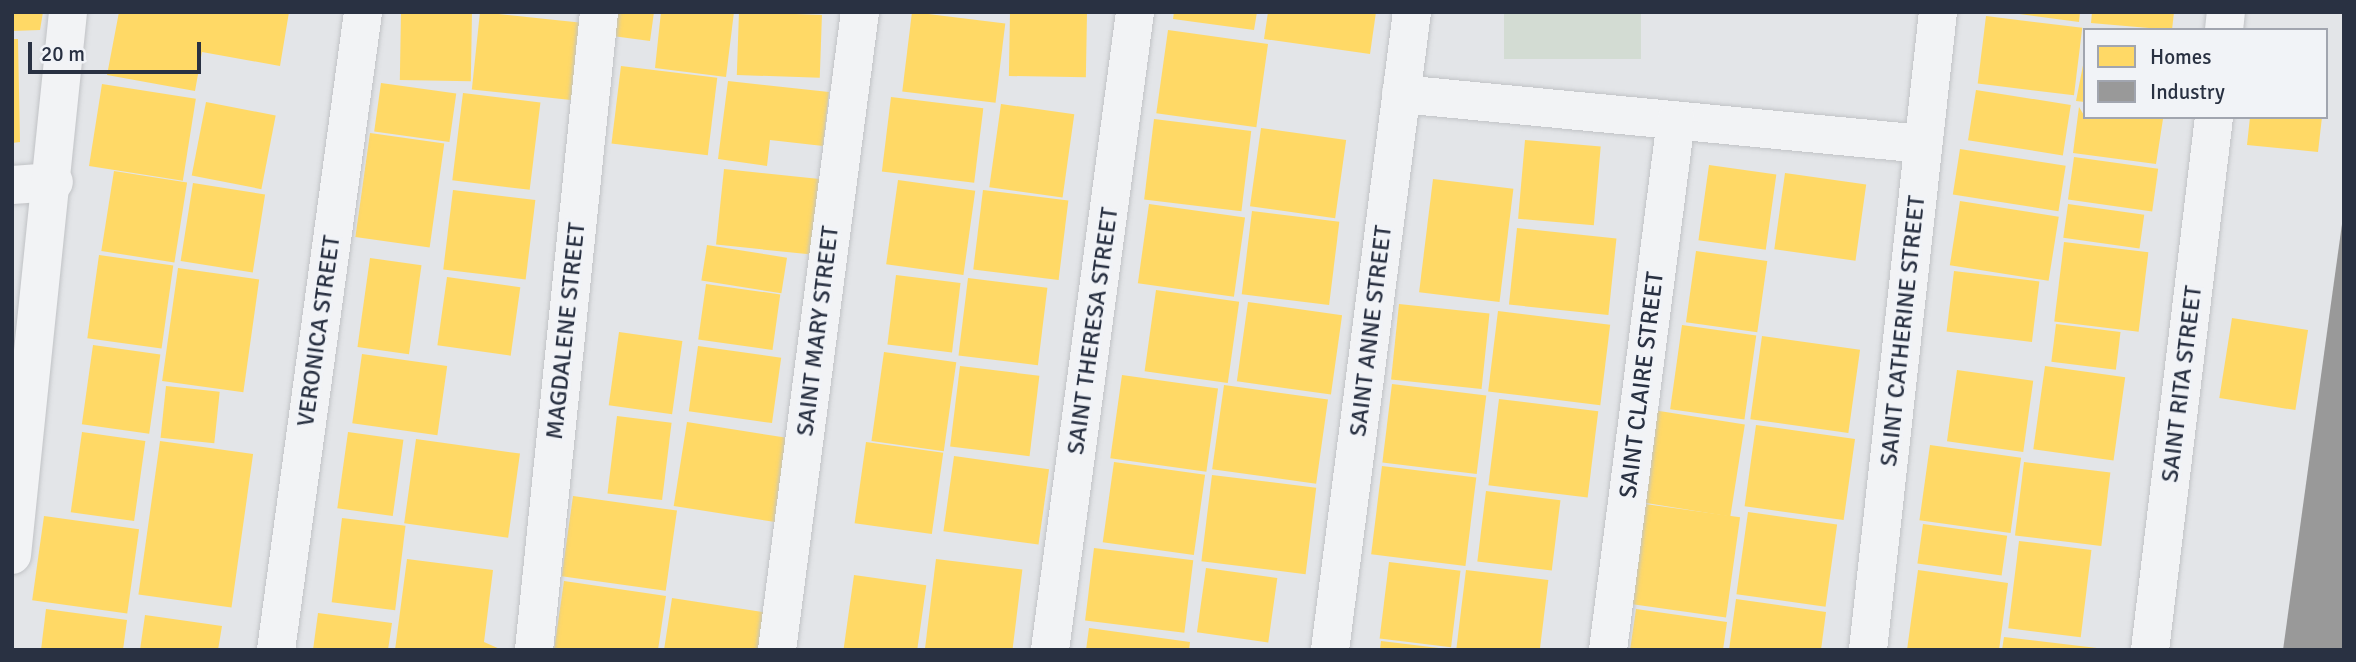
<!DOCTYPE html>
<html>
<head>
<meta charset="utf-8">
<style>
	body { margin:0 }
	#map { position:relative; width:2356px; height:662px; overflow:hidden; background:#e3e5e8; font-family:Signika,sans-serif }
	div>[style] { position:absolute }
	.green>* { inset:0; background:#d3dcd3; transform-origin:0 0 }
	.homes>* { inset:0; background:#ffd966; transform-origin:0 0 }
	.industry>* { inset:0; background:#999 }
	.roads { filter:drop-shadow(0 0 2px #c1c3c6) drop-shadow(0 0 2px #c1c3c6) }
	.minor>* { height:38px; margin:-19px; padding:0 19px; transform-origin:19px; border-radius:19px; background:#f2f3f5 }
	span { translate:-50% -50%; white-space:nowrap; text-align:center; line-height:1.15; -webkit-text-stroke:7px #f1f3f7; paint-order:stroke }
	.street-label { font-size:24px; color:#293142 }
	.frame { position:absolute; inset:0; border:14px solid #293142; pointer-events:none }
	.legend { position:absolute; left:2083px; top:28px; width:245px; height:91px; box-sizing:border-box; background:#f1f3f7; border:2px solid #a1a5af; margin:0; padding:9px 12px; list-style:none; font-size:21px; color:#293142 }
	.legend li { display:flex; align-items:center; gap:14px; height:35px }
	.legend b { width:35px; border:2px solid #a1a5af }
	.scale { position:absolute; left:28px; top:42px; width:173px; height:32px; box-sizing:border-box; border:4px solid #293142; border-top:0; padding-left:9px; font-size:21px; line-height:24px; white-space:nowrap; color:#293142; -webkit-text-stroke:5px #f1f3f7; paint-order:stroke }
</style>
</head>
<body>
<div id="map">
	<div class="green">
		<i style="left:1504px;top:12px;width:137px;height:47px"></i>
	</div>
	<div class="homes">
		<i style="clip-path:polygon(12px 12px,43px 12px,40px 30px,12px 31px)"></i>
		<i style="clip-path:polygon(119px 12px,289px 12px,280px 66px,202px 52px,195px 91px,107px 75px)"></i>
		<i style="left:401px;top:12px;width:71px;height:68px;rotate:1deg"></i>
		<i style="left:480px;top:12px;width:102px;height:78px;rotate:6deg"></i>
		<i style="clip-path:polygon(608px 12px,654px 12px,650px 41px,605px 35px)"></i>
		<i style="clip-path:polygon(661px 12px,734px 12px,726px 77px,655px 68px)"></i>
		<i style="left:739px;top:12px;width:83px;height:63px;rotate:2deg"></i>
		<i style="left:912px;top:12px;width:94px;height:80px;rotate:7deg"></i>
		<i style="left:1010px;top:12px;width:77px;height:64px;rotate:1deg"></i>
		<i style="clip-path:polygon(1174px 12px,1257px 12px,1254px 30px,1173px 19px)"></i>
		<i style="clip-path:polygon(1268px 12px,1376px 12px,1370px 54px,1264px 39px)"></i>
		<i style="clip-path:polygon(2005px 12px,2080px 12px,2079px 22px)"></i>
		<i style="clip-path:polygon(2092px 12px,2174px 12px,2172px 30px,2091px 23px)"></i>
		<i style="left:1986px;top:16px;width:97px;height:68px;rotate:7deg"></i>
		<i style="left:1168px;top:30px;width:101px;height:84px;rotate:8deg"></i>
		<i style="clip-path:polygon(12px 39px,18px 39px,20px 142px,12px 143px)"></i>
		<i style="clip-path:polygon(2085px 55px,2085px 102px,2076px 101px)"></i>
		<i style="left:621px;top:66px;width:97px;height:78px;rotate:7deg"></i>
		<i style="clip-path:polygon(728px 81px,829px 92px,823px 146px,770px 140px,767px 166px,718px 159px)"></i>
		<i style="left:381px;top:83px;width:76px;height:49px;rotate:8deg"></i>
		<i style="left:102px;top:84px;width:95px;height:83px;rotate:9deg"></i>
		<i style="left:1976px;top:90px;width:96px;height:51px;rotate:9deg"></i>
		<i style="left:463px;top:93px;width:78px;height:88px;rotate:7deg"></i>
		<i style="left:891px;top:97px;width:93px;height:75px;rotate:7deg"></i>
		<i style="left:206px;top:102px;width:71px;height:75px;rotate:11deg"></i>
		<i style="left:1001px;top:104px;width:74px;height:84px;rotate:8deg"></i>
		<i style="clip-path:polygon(2079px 107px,2085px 117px,2163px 119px,2156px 164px,2073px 153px)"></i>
		<i style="clip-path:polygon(2250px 117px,2322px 117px,2318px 152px,2247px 145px)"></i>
		<i style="left:1154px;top:119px;width:98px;height:81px;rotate:7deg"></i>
		<i style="left:1261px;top:128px;width:86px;height:79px;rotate:8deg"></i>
		<i style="left:370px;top:133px;width:75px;height:105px;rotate:8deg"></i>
		<i style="left:1525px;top:140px;width:76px;height:79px;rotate:5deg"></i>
		<i style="left:1960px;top:149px;width:107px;height:46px;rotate:9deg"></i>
		<i style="left:2074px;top:157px;width:85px;height:43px;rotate:8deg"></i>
		<i style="left:1709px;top:165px;width:68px;height:76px;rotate:8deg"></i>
		<i style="left:724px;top:169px;width:96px;height:76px;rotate:6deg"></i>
		<i style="left:114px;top:171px;width:74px;height:81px;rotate:9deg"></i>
		<i style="left:1785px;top:173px;width:82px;height:77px;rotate:8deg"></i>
		<i style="left:1433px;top:179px;width:81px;height:114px;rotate:7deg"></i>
		<i style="left:898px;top:180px;width:78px;height:85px;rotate:8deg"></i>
		<i style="left:193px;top:183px;width:73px;height:79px;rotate:9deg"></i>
		<i style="left:453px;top:190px;width:83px;height:80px;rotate:7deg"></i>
		<i style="left:983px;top:190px;width:86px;height:80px;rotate:7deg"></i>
		<i style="left:1960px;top:201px;width:100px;height:65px;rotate:9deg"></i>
		<i style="left:1149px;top:204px;width:97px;height:80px;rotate:8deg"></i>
		<i style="left:2068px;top:204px;width:77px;height:34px;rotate:8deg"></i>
		<i style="left:1252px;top:211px;width:88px;height:84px;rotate:7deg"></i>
		<i style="left:1517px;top:228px;width:100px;height:77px;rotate:6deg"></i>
		<i style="left:2064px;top:242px;width:85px;height:80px;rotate:7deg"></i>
		<i style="left:707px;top:245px;width:81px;height:36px;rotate:9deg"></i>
		<i style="left:1696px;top:251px;width:72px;height:72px;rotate:8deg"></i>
		<i style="left:99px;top:255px;width:75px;height:84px;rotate:8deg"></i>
		<i style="left:370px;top:258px;width:52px;height:90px;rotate:8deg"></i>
		<i style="left:178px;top:268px;width:82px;height:114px;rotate:8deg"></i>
		<i style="left:1954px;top:271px;width:86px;height:61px;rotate:7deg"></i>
		<i style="left:896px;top:275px;width:65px;height:70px;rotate:7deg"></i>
		<i style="left:447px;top:277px;width:74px;height:69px;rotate:8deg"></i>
		<i style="left:968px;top:278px;width:80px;height:78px;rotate:7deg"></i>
		<i style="left:706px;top:284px;width:75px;height:56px;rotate:8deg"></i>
		<i style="left:1156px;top:290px;width:84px;height:82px;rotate:8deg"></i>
		<i style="left:1248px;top:302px;width:95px;height:80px;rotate:8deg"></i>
		<i style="left:1399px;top:304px;width:91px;height:76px;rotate:6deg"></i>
		<i style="left:1498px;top:311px;width:113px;height:81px;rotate:7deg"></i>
		<i style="left:2232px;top:318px;width:77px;height:81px;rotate:9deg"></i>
		<i style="left:2056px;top:324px;width:65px;height:38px;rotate:7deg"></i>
		<i style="left:1682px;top:325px;width:75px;height:85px;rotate:8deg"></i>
		<i style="left:619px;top:332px;width:64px;height:74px;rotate:8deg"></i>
		<i style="left:1762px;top:336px;width:99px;height:84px;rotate:8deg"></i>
		<i style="left:93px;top:345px;width:68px;height:80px;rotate:8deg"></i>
		<i style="left:698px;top:346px;width:84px;height:66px;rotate:8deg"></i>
		<i style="left:884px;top:352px;width:73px;height:90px;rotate:8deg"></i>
		<i style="left:362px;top:354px;width:86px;height:70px;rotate:8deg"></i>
		<i style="left:960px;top:366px;width:80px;height:81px;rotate:7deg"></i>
		<i style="left:2045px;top:366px;width:81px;height:84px;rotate:8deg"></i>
		<i style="left:1957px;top:370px;width:77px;height:72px;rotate:8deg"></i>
		<i style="left:1122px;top:375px;width:97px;height:84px;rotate:8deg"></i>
		<i style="left:1392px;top:384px;width:95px;height:79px;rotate:7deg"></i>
		<i style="left:1224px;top:385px;width:105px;height:85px;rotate:8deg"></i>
		<i style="left:166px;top:386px;width:54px;height:52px;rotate:6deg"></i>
		<i style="left:1499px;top:399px;width:100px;height:87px;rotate:7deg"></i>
		<i style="left:1653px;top:410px;width:93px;height:93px;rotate:9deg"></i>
		<i style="left:617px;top:416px;width:55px;height:78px;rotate:7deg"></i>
		<i style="left:687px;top:422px;width:106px;height:85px;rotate:9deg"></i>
		<i style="left:1756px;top:425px;width:100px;height:82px;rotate:8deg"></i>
		<i style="left:82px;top:432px;width:64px;height:81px;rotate:8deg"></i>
		<i style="left:348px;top:432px;width:56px;height:77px;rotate:8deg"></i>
		<i style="left:416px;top:439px;width:105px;height:85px;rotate:8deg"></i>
		<i style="left:160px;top:441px;width:94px;height:155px;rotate:8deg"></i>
		<i style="left:866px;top:442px;width:78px;height:82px;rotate:8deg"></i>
		<i style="left:1930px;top:445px;width:92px;height:76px;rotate:8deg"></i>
		<i style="left:954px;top:456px;width:96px;height:76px;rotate:8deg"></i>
		<i style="left:1114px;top:462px;width:92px;height:81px;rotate:8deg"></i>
		<i style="left:2024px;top:462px;width:87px;height:74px;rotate:7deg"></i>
		<i style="left:1382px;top:466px;width:95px;height:89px;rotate:7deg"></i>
		<i style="left:1212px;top:475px;width:105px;height:87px;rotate:7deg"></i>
		<i style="left:1486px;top:491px;width:75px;height:71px;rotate:7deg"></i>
		<i style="left:573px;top:496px;width:105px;height:81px;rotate:8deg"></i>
		<i style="left:1645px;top:504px;width:96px;height:101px;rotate:8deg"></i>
		<i style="left:1748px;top:512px;width:90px;height:83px;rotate:8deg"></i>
		<i style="left:44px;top:516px;width:96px;height:85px;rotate:8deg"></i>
		<i style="left:342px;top:518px;width:64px;height:85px;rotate:7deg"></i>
		<i style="left:1923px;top:524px;width:85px;height:40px;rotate:8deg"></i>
		<i style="left:2019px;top:541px;width:73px;height:88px;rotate:7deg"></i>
		<i style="left:1094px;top:548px;width:100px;height:73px;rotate:7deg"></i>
		<i style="clip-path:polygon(407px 559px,493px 570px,484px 642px,502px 650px,395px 650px)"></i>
		<i style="left:936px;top:559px;width:87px;height:92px;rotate:7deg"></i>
		<i style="left:1389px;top:562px;width:72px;height:77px;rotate:7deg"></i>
		<i style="left:1206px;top:568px;width:72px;height:65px;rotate:8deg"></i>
		<i style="left:1466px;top:570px;width:83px;height:81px;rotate:7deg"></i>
		<i style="clip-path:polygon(1918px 570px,2008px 583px,1999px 650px,1907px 650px)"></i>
		<i style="left:854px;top:575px;width:73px;height:76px;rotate:8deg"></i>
		<i style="clip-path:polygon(564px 581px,666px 596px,658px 650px,554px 650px)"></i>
		<i style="clip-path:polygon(672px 598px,775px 614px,770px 650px,664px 650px)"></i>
		<i style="clip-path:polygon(1736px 599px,1826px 612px,1821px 650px,1729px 650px)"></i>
		<i style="clip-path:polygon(46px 609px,127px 620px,123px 650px,41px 650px)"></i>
		<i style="clip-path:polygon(1636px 609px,1727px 622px,1723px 650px,1630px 650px)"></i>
		<i style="clip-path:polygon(318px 613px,392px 623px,388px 650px,313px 650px)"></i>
		<i style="clip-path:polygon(145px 615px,222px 626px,218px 650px,140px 650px)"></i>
		<i style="clip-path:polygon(1089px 628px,1190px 642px,1189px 650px,1086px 650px)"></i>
		<i style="clip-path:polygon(2004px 637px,2097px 648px,2097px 650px,2002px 650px)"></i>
		<i style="clip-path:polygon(1381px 641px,1439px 648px,1439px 650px,1380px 650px)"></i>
	</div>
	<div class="industry">
		<i style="clip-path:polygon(2342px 224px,2344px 650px,2283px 650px)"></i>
	</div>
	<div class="roads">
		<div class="minor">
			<i style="left:2224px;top:30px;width:18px;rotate:-84deg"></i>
			<i style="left:1401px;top:94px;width:524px;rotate:5.47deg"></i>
			<i style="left:12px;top:185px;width:42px;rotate:-4.1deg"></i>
			<i style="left:12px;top:555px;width:546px;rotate:-84.11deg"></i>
			<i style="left:276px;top:650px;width:644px;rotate:-82.23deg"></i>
			<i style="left:534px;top:650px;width:641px;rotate:-84.18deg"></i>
			<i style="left:777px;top:650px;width:643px;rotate:-82.59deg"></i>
			<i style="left:1050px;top:650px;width:644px;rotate:-82.41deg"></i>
			<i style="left:1330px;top:650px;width:643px;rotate:-82.68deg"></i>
			<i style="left:1608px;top:650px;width:534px;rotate:-82.69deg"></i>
			<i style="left:1868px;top:650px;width:642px;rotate:-83.74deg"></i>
			<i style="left:2150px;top:650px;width:537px;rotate:-83.15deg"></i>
		</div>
	</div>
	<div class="street-label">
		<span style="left:319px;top:331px;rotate:-82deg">VERONICA STREET</span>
		<span style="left:566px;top:331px;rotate:-84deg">MAGDALENE STREET</span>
		<span style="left:818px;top:331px;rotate:-83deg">SAINT MARY STREET</span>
		<span style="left:1093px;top:331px;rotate:-82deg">SAINT THERESA STREET</span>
		<span style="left:1371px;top:331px;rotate:-83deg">SAINT ANNE STREET</span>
		<span style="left:1903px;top:331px;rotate:-84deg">SAINT CATHERINE STREET</span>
		<span style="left:2182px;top:384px;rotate:-83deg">SAINT RITA STREET</span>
		<span style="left:1642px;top:385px;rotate:-83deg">SAINT CLAIRE STREET</span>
	</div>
	<div class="frame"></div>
	<ul class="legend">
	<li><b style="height:19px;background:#ffd966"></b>Homes</li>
	<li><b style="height:19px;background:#999"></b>Industry</li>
	</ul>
	<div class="scale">20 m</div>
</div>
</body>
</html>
